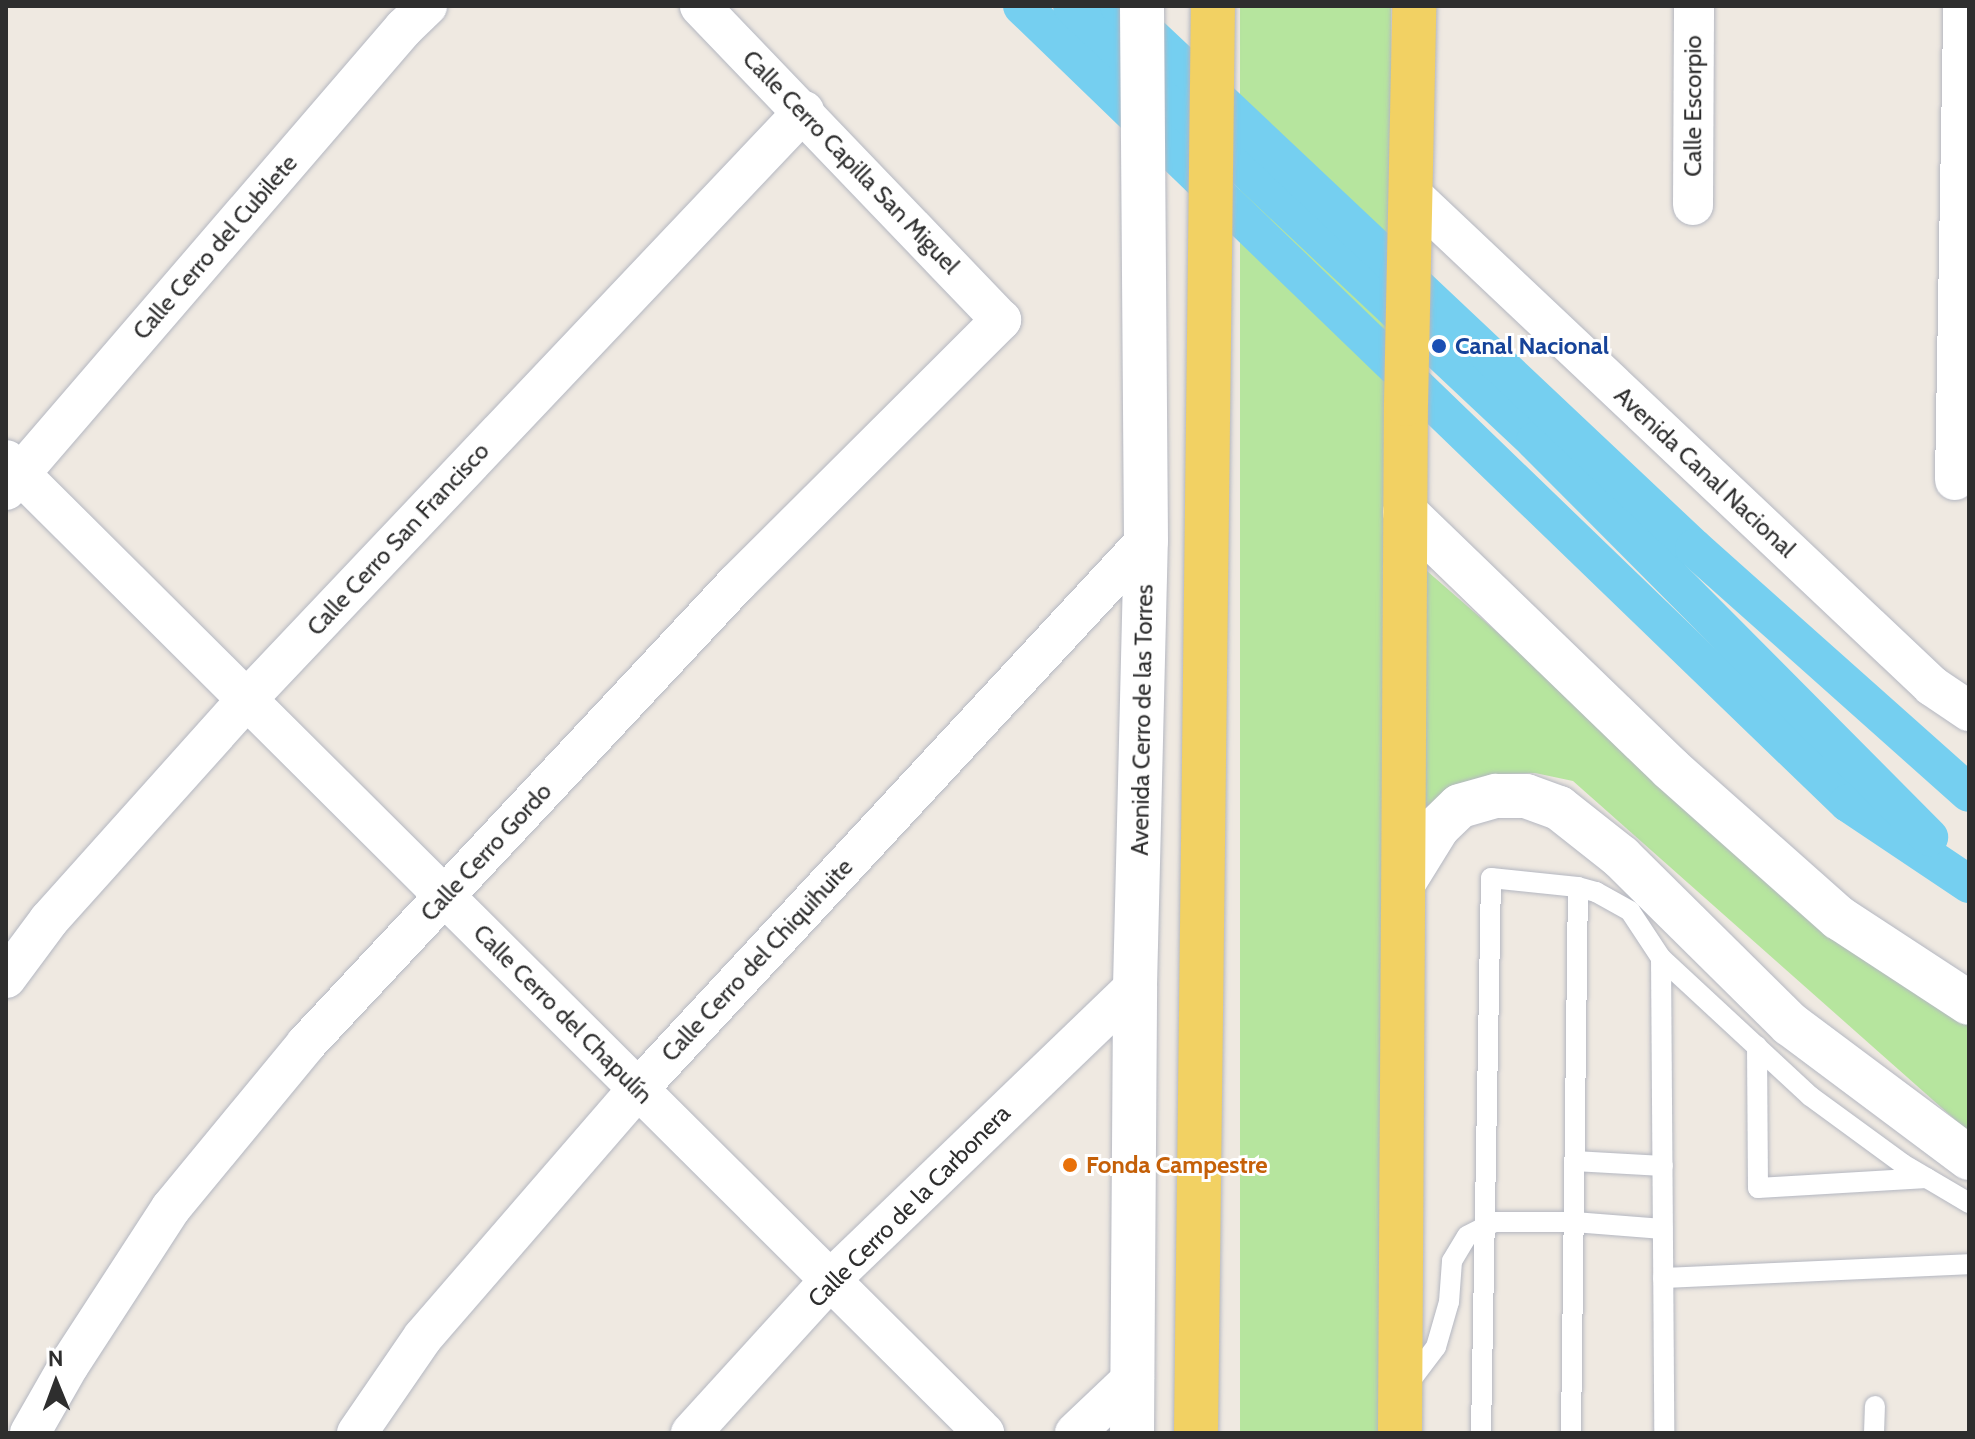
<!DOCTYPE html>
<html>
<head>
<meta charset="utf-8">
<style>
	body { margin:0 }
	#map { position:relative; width:1975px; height:1439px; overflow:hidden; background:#efe9e1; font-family:Cabin,sans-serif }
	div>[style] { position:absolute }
	.green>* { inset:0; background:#b6e59e; transform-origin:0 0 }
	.canal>* { height:38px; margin:-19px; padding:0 19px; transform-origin:19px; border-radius:19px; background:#75cff0 }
	.roads { filter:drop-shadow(0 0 2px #b4b7c1) drop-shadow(0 0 2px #b4b7c1) }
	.service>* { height:20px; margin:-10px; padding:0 10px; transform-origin:10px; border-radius:10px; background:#fff }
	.minor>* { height:40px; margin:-20px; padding:0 20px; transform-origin:20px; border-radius:20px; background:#fff }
	.tertiary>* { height:44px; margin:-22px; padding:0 22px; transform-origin:22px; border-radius:22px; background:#fff }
	.primary>* { height:44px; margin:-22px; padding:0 22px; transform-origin:22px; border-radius:22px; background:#f2d163 }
	.dots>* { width:22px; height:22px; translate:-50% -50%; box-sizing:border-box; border:4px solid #fff; border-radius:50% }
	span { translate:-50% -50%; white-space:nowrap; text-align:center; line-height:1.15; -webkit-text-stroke:6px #fff; paint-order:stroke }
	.street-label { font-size:24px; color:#2e2e2e }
	.transit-label { font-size:24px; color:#164399; font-weight:700 }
	.left { translate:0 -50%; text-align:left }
	.food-label { font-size:24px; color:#c56008; font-weight:700 }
	.frame { position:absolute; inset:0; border:8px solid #2e2e2e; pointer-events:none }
	.north { position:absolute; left:16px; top:1343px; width:80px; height:80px; -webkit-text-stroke:6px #fff; paint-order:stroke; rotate:359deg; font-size:22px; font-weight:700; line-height:32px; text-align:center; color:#2e2e2e }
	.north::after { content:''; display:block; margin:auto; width:28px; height:36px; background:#2e2e2e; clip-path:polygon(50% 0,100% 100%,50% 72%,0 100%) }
</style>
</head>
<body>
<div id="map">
	<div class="green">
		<i style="left:1240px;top:6px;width:151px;height:1427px"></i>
		<i style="clip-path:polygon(1427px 571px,1855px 944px,1969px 1012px,1969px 1132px,1573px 781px,1535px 773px,1498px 774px,1422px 808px)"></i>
	</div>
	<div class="canal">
		<i style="left:1022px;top:6px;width:1148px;rotate:43.98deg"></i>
		<i style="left:1848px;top:803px;width:146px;rotate:33.8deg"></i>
		<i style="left:1072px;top:6px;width:635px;rotate:43.21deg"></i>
		<i style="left:1535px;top:441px;width:559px;rotate:45.15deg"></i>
		<i style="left:1119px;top:6px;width:790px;rotate:43.31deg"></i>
		<i style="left:1694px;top:548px;width:368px;rotate:41.7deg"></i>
	</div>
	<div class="roads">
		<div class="service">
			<i style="left:1661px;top:958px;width:475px;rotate:89.6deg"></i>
			<i style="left:1757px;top:1046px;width:142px;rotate:89.6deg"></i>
			<i style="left:1758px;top:1188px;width:169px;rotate:-3.4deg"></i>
			<i style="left:1574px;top:1161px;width:89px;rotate:3.2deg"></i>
			<i style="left:1663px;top:1278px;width:306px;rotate:-2.6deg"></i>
			<i style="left:1408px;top:1384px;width:46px;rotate:-52.9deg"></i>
			<i style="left:1436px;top:1347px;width:47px;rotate:-73.9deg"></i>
			<i style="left:1449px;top:1302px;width:41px;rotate:-85.8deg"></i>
			<i style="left:1452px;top:1261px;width:29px;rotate:-59deg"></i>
			<i style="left:1467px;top:1236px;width:30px;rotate:-27deg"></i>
			<i style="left:1494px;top:1222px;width:80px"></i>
			<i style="left:1574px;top:1222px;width:89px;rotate:4.5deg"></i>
			<i style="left:1481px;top:1433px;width:555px;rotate:-88.97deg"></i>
			<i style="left:1491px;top:878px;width:87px;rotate:5.9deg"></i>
			<i style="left:1578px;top:887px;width:19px;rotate:16deg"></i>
			<i style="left:1596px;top:892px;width:39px;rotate:29deg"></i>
			<i style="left:1630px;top:911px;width:56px;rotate:56.6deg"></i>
			<i style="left:1661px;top:958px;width:203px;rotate:42.8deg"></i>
			<i style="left:1810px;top:1096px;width:115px;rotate:36.2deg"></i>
			<i style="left:1903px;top:1164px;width:77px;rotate:30.6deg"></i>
			<i style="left:1571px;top:1433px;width:546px;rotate:-89.27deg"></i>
			<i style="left:1874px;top:1433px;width:27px;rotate:-88deg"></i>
		</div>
		<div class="minor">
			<i style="left:1410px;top:193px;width:718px;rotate:43.36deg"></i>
			<i style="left:1932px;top:686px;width:45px;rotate:34deg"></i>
			<i style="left:1693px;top:205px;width:199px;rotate:-89.7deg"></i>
			<i style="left:6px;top:460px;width:1380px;rotate:44.85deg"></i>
			<i style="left:1955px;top:480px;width:474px;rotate:-89deg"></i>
			<i style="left:6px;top:490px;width:610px;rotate:-49.26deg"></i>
			<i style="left:404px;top:28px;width:32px;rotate:-44deg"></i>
			<i style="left:6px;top:978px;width:72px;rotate:-53.4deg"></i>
			<i style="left:49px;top:920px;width:297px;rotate:-48.1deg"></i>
			<i style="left:247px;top:699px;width:810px;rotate:-46.55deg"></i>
			<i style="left:30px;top:1433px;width:78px;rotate:-60.2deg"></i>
			<i style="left:69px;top:1365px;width:187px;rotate:-57deg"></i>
			<i style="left:171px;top:1208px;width:212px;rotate:-50.5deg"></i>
			<i style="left:306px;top:1044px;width:631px;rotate:-46.93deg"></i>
			<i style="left:737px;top:583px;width:373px;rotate:-44.9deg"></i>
			<i style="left:1001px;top:320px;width:435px;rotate:-133.8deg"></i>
			<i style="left:357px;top:1433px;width:116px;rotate:-55.5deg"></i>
			<i style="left:423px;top:1337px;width:328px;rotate:-49.1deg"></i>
			<i style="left:638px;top:1089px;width:747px;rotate:-47.17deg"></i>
			<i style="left:691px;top:1433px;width:207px;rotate:-47.7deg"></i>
			<i style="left:830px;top:1280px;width:424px;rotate:-43.9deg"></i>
			<i style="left:1075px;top:1433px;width:81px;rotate:-43.5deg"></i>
		</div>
		<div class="tertiary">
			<i style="left:1405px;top:512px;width:370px;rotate:44deg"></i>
			<i style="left:1671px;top:769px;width:225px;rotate:41.6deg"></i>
			<i style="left:1839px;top:918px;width:155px;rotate:33.2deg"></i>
			<i style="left:1404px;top:882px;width:65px;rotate:-58.3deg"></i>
			<i style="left:1438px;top:827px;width:30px;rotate:-44deg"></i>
			<i style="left:1460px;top:806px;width:37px;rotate:-16deg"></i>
			<i style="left:1496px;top:796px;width:30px"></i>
			<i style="left:1526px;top:796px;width:35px;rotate:20deg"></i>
			<i style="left:1559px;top:808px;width:79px;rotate:38.3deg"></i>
			<i style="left:1621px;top:857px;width:238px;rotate:44.7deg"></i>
			<i style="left:1790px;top:1024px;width:224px;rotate:36.8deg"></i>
			<i style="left:1132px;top:1433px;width:447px;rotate:-89.6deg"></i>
			<i style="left:1135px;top:986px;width:445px;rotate:-88.6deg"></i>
			<i style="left:1146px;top:541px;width:535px;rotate:-90.43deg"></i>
		</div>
		<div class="primary">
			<i style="left:1196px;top:1433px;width:1427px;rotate:-89.32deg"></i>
			<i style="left:1400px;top:1433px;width:1029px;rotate:-89.67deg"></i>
			<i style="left:1406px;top:404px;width:398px;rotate:-88.8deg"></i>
		</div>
	</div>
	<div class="dots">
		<i style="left:1439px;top:346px;background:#1a4fb4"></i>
		<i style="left:1070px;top:1165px;background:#e8710a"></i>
	</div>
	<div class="street-label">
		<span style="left:1693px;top:106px;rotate:-90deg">Calle Escorpio</span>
		<span style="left:851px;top:162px;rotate:46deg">Calle Cerro Capilla San Miguel</span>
		<span style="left:215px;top:247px;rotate:-49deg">Calle Cerro del Cubilete</span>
		<span style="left:1705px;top:472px;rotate:43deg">Avenida Canal Nacional</span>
		<span style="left:398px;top:539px;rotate:-47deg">Calle Cerro San Francisco</span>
		<span style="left:1142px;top:720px;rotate:-89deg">Avenida Cerro de las Torres</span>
		<span style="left:486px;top:852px;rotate:-47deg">Calle Cerro Gordo</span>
		<span style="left:757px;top:960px;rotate:-47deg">Calle Cerro del Chiquihuite</span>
		<span style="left:563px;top:1014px;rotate:45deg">Calle Cerro del Chapulín</span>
		<span style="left:909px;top:1206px;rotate:-45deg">Calle Cerro de la Carbonera</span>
	</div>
	<div class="transit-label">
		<span class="left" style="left:1455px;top:346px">Canal Nacional</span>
	</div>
	<div class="food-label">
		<span class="left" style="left:1086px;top:1165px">Fonda Campestre</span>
	</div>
	<div class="frame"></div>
	<div class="north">N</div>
</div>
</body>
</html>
